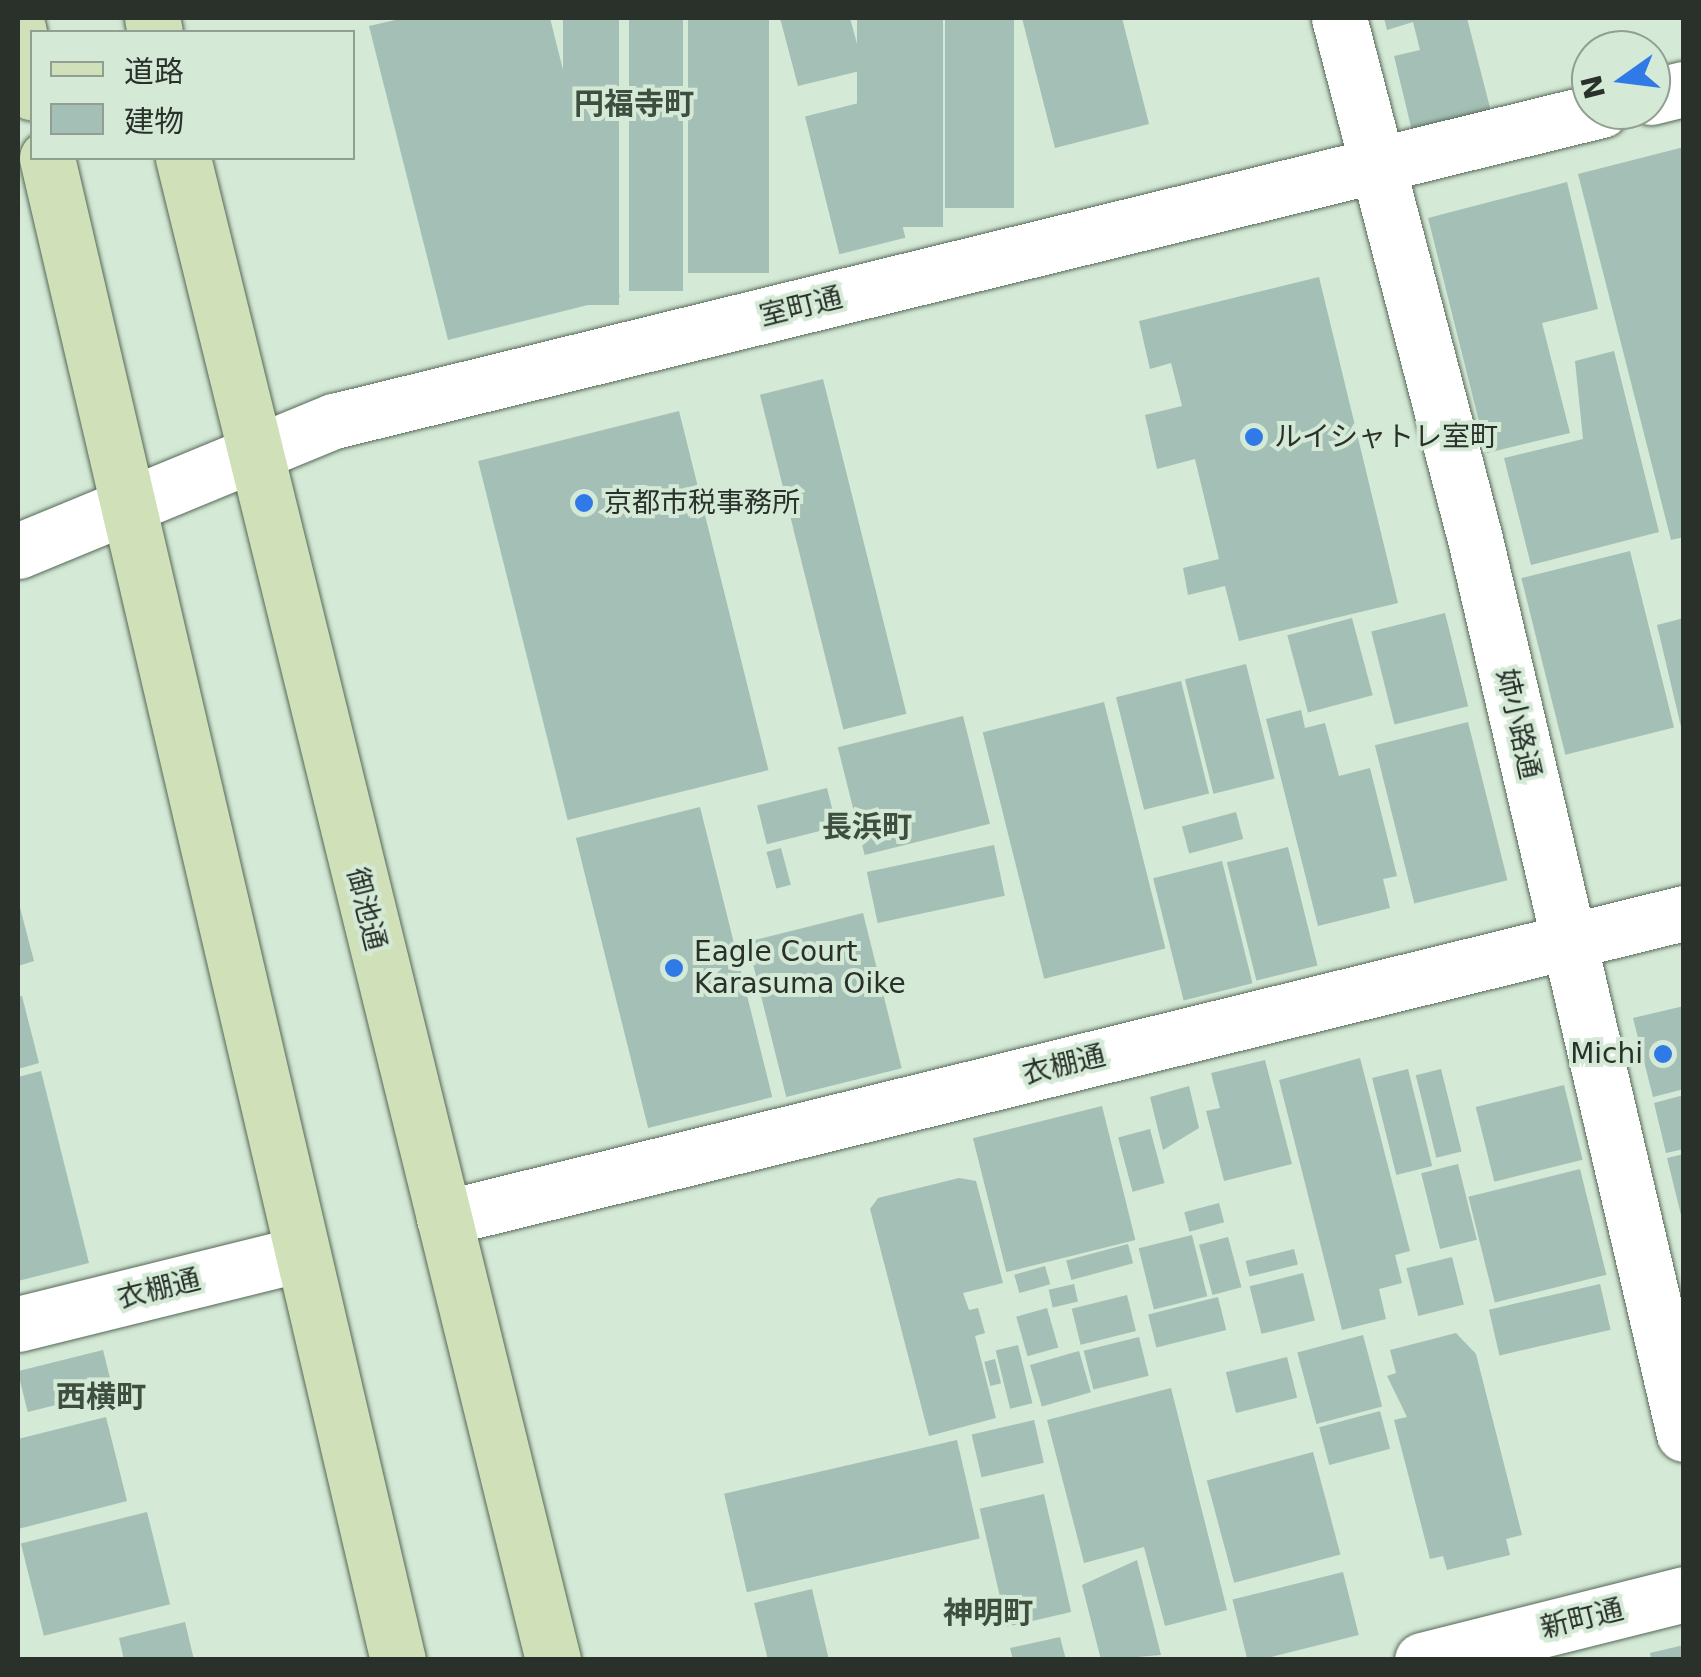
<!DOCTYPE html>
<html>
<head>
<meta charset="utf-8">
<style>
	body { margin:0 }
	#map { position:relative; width:1701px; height:1677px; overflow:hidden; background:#d4e9d6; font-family:"DejaVu Sans","Noto Sans JP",sans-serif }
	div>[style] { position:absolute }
	.building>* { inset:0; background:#a4bfb5; transform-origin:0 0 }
	.roads { filter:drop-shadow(0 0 2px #566858) drop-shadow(0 0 2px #566858) }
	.minor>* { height:55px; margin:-27.5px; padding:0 27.5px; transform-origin:27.5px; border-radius:27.5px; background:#fff }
	.primary>* { height:55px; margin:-27.5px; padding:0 27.5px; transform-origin:27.5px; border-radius:27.5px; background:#d0e0b8 }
	.dots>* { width:28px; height:28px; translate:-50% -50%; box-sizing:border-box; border:5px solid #d4e9d6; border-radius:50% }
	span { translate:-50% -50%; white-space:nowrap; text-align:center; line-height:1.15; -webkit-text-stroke:8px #d4e9d6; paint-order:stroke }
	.street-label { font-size:28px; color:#29312a }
	.poi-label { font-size:28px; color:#29312a }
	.left { translate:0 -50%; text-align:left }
	.right { translate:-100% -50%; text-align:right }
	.neighbourhood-label { font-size:30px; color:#3e4f40; font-weight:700 }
	.frame { position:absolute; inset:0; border:20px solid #29312a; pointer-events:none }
	.legend { position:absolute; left:30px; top:30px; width:325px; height:130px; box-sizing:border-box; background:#d4e9d6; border:2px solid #909f91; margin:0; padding:12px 18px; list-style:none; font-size:30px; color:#29312a }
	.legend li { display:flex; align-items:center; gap:20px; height:50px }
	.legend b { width:50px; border:2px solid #909f91 }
	.north { position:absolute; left:1571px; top:30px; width:100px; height:100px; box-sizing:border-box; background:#d4e9d6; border:2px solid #909f91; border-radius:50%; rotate:256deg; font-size:28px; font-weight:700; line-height:40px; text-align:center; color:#29312a }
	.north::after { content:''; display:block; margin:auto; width:35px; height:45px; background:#2f7ae6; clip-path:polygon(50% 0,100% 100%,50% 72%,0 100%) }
</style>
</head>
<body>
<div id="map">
	<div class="building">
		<i style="clip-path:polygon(404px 18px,550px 18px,620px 297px,448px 340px,369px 26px)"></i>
		<i style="left:563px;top:18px;width:56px;height:287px"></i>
		<i style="left:629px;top:18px;width:54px;height:273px"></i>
		<i style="left:688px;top:18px;width:81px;height:255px"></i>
		<i style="clip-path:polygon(780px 18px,850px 18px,864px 70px,798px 86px)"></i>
		<i style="left:857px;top:18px;width:86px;height:209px"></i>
		<i style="left:945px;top:18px;width:69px;height:190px"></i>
		<i style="clip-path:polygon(1022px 18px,1122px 18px,1149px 124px,1055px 148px)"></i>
		<i style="clip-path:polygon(1384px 18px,1467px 18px,1496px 131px,1417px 152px,1394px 56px,1420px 50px,1413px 22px,1387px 30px)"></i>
		<i style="left:871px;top:100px;width:142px;height:68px;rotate:76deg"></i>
		<i style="clip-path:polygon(1684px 147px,1684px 537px,1671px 540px,1578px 174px)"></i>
		<i style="clip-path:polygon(1567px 182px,1598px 309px,1542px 323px,1570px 433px,1487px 453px,1428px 218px)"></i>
		<i style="clip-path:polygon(1319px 277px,1398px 603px,1239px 641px,1225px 586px,1188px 595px,1183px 568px,1219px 559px,1195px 459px,1157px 469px,1145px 415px,1182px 406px,1171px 363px,1150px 369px,1139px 321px)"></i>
		<i style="clip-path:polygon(1614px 351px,1659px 532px,1531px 565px,1504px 458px,1583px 439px,1575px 361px)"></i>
		<i style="left:823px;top:379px;width:345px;height:65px;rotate:76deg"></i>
		<i style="left:679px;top:411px;width:370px;height:207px;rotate:76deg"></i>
		<i style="left:1630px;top:551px;width:182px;height:112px;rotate:76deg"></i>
		<i style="left:1445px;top:613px;width:96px;height:76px;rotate:76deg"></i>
		<i style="left:1352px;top:618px;width:80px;height:67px;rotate:75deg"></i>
		<i style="clip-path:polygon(1684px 618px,1684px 731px,1682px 731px,1657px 625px)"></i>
		<i style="left:1246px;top:664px;width:118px;height:63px;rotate:76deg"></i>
		<i style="left:1181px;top:681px;width:116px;height:67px;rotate:76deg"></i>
		<i style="left:1104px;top:702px;width:254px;height:125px;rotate:76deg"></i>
		<i style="clip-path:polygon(1301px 710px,1305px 728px,1325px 723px,1339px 776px,1370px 768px,1397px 876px,1383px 879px,1390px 908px,1318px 926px,1266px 719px)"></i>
		<i style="left:963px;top:716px;width:111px;height:129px;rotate:76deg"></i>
		<i style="left:1468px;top:722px;width:163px;height:96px;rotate:76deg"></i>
		<i style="left:827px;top:788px;width:40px;height:72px;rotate:76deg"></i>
		<i style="left:700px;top:807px;width:299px;height:128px;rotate:76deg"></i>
		<i style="left:1236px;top:812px;width:28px;height:56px;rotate:75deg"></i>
		<i style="left:994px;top:845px;width:52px;height:130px;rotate:78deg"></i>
		<i style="left:1288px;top:847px;width:122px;height:63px;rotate:76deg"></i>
		<i style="left:781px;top:848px;width:38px;height:15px;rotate:75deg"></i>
		<i style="left:1222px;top:861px;width:126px;height:71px;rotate:76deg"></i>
		<i style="clip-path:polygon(18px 900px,34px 961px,18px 966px)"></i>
		<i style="left:863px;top:913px;width:160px;height:119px;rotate:76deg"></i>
		<i style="clip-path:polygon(22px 996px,39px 1063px,18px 1069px,18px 997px)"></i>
		<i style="clip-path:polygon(1684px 1006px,1684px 1089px,1653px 1097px,1633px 1018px)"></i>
		<i style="clip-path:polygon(1360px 1058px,1410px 1251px,1395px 1255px,1402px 1283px,1379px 1289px,1386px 1319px,1342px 1330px,1279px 1080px)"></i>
		<i style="clip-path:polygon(1265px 1060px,1292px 1164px,1224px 1181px,1206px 1111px,1220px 1108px,1211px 1073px)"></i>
		<i style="left:1408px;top:1069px;width:100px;height:37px;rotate:76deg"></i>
		<i style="left:1441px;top:1069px;width:85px;height:26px;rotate:76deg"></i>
		<i style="clip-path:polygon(41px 1071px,89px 1263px,18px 1281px,18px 1077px)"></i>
		<i style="left:1564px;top:1085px;width:77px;height:91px;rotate:76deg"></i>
		<i style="clip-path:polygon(1189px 1086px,1199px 1128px,1163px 1150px,1150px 1097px)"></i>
		<i style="clip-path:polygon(1684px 1095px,1684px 1149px,1666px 1153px,1654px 1103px)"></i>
		<i style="left:1102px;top:1106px;width:138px;height:133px;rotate:76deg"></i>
		<i style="left:1150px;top:1129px;width:56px;height:33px;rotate:75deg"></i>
		<i style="clip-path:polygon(1684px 1154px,1684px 1219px,1682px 1219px,1667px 1158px)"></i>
		<i style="left:1458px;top:1164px;width:78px;height:38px;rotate:76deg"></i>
		<i style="left:1580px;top:1169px;width:109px;height:115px;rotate:76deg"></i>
		<i style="clip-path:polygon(959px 1178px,976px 1181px,1003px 1283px,963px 1293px,969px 1310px,978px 1308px,985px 1333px,975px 1336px,996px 1418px,929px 1436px,870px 1209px,878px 1198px)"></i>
		<i style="left:1219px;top:1203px;width:20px;height:36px;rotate:75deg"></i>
		<i style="left:1192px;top:1235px;width:63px;height:55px;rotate:76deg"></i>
		<i style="left:1228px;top:1237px;width:52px;height:30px;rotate:75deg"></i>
		<i style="left:1128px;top:1244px;width:20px;height:64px;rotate:75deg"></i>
		<i style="left:1294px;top:1249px;width:16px;height:50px;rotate:76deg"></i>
		<i style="left:1452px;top:1257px;width:49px;height:47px;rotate:76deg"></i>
		<i style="left:1045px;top:1266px;width:19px;height:32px;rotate:74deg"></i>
		<i style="left:1303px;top:1273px;width:49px;height:55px;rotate:76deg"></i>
		<i style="left:1074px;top:1284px;width:18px;height:26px;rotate:77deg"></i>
		<i style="left:1600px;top:1284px;width:47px;height:114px;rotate:77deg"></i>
		<i style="left:1127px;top:1295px;width:37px;height:57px;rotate:76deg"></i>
		<i style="left:1218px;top:1297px;width:34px;height:72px;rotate:76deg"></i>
		<i style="left:1047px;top:1308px;width:41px;height:32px;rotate:74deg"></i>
		<i style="clip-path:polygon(1456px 1333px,1476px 1354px,1522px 1535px,1506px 1539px,1510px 1555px,1447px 1570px,1443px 1556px,1430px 1559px,1394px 1420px,1407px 1417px,1387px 1376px,1396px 1373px,1390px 1350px)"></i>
		<i style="left:1363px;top:1335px;width:74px;height:68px;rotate:75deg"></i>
		<i style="left:1139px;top:1337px;width:40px;height:57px;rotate:76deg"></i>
		<i style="left:1018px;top:1345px;width:60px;height:23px;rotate:76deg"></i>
		<i style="left:103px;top:1350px;width:42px;height:88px;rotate:76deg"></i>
		<i style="left:1079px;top:1351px;width:43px;height:51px;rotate:74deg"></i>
		<i style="left:1287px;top:1357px;width:42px;height:63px;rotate:76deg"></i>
		<i style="left:995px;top:1359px;width:25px;height:11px;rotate:76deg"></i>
		<i style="clip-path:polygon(1171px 1388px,1227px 1610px,1165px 1626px,1144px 1547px,1084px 1563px,1047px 1420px)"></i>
		<i style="left:1380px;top:1411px;width:39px;height:63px;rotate:75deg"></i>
		<i style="clip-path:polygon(106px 1417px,127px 1501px,18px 1529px,18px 1439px)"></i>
		<i style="left:1034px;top:1420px;width:44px;height:64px;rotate:77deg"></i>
		<i style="left:957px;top:1440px;width:101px;height:239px;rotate:77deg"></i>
		<i style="left:1313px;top:1452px;width:106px;height:110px;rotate:75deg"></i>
		<i style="left:1044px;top:1494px;width:121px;height:66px;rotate:77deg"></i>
		<i style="left:147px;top:1512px;width:95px;height:130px;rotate:76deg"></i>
		<i style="clip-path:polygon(1137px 1560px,1161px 1655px,1101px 1660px,1082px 1585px)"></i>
		<i style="left:1343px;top:1572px;width:65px;height:114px;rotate:76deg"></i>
		<i style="clip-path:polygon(812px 1589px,829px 1660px,768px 1660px,754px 1603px)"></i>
		<i style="clip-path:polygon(185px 1622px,194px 1660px,124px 1660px,119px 1638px)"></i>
		<i style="clip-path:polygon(1060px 1637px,1066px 1660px,1013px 1660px,1010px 1648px)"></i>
		<i style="clip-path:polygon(1684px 1645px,1684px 1660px,1651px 1660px,1650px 1653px)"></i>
	</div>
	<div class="roads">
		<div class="minor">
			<i style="left:1339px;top:18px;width:538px;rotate:75.37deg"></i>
			<i style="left:1475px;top:539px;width:919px;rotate:76.86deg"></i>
			<i style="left:1651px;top:97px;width:34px;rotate:-14deg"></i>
			<i style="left:18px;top:551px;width:342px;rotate:-22.4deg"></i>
			<i style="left:334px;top:421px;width:1305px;rotate:-13.79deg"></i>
			<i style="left:444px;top:1218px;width:1277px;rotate:-13.82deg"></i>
			<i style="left:18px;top:1324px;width:292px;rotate:-13.9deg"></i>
			<i style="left:1422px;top:1660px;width:270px;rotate:-14.1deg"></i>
		</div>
		<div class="primary">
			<i style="left:152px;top:18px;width:14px;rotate:78deg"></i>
			<i style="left:18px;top:28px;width:66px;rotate:77.8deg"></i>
			<i style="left:47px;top:158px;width:1542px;rotate:76.85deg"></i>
			<i style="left:183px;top:158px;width:1547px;rotate:76.16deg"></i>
		</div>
	</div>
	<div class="dots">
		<i style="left:1254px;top:437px;background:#2f7ae6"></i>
		<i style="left:584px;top:503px;background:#2f7ae6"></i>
		<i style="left:674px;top:968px;background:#2f7ae6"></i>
		<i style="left:1663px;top:1054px;background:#2f7ae6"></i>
	</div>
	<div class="street-label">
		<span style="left:801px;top:307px;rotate:-14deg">室町通</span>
		<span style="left:1518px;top:724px;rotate:77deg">姉小路通</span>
		<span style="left:366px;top:909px;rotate:76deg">御池通</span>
		<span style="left:1064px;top:1065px;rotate:-14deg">衣棚通</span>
		<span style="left:159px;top:1289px;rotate:-14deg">衣棚通</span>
		<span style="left:1582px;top:1619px;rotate:-14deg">新町通</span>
	</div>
	<div class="poi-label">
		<span class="left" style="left:1274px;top:437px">ルイシャトレ室町</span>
		<span class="left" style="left:604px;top:503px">京都市税事務所</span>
		<span class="left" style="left:694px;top:968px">Eagle Court<br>Karasuma Oike</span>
		<span class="right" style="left:1643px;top:1054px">Michi</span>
	</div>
	<div class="neighbourhood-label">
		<span style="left:634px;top:104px">円福寺町</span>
		<span style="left:867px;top:827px">長浜町</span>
		<span style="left:101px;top:1397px">西横町</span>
		<span style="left:988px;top:1613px">神明町</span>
	</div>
	<div class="frame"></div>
	<ul class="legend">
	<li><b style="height:12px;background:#d0e0b8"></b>道路</li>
	<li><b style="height:28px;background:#a4bfb5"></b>建物</li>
	</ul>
	<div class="north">N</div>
</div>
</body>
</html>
